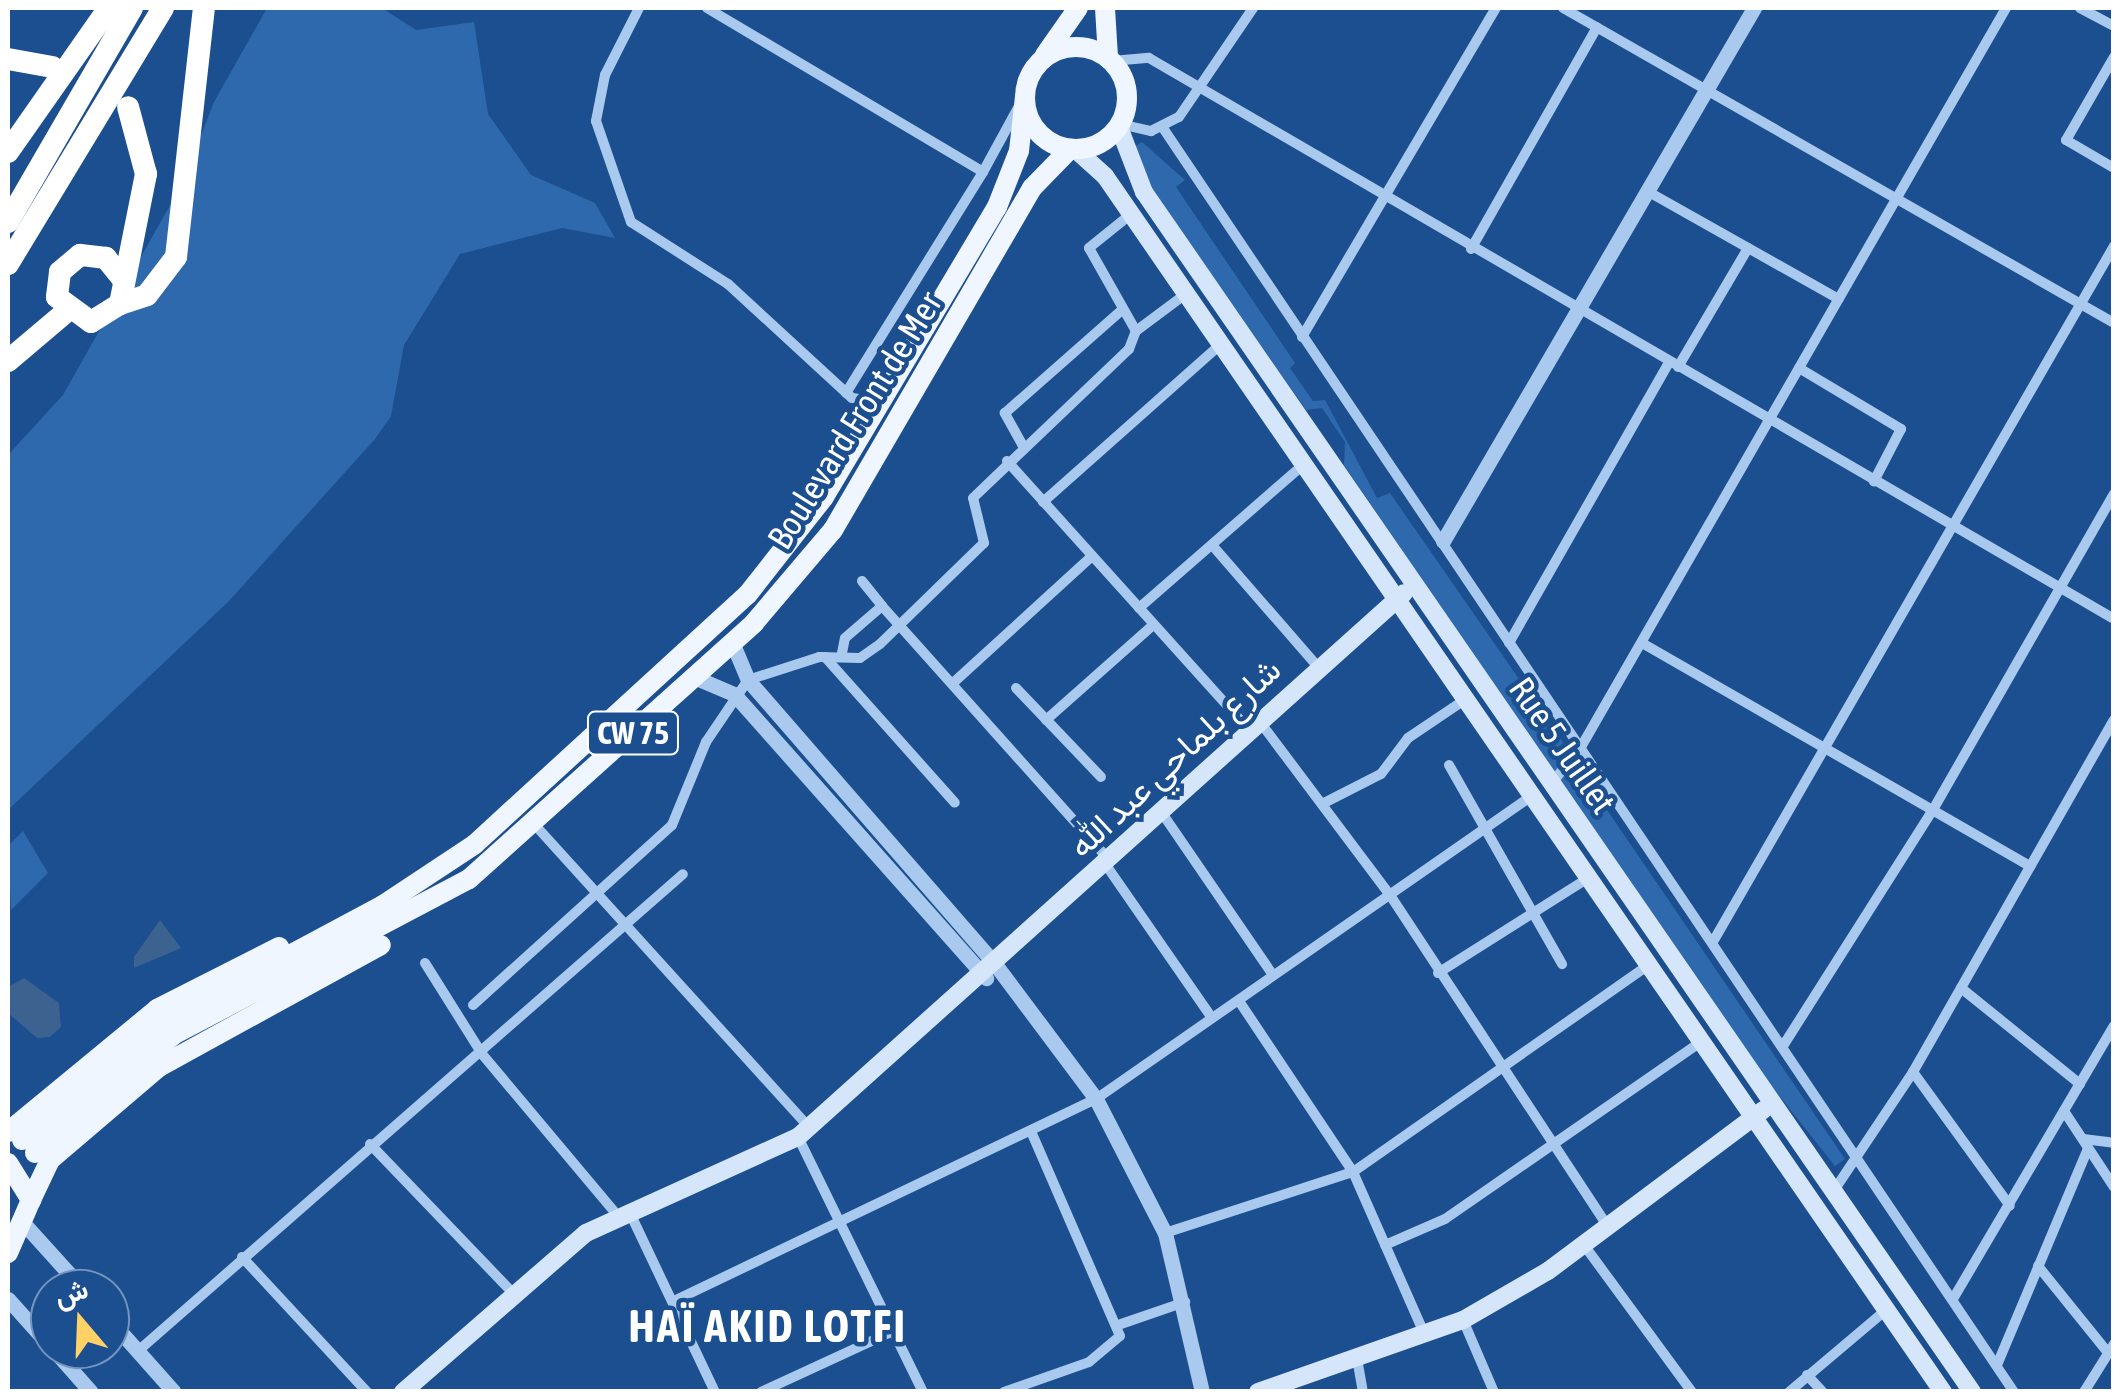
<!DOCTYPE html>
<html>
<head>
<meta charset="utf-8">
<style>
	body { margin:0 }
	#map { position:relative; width:2121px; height:1399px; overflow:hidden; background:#1b4f8f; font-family:"Asap Condensed",Vazirmatn,sans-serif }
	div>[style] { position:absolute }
	.green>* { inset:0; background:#2e69ad }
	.water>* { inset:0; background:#3c6290 }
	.minor>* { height:10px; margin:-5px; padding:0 5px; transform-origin:5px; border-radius:5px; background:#a9c9ee }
	.tertiary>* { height:15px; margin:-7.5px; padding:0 7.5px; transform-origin:7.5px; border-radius:7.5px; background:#a9c9ee }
	.secondary>* { height:18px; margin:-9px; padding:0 9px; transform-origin:9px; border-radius:9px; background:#d6e6fa }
	.primary>* { height:20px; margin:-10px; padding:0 10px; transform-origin:10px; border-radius:10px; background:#f0f6ff }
	.primary>.ring { margin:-10px; padding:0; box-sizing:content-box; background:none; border:20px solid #f0f6ff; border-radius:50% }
	.motorway>* { height:22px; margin:-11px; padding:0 11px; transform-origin:11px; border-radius:11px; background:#fff }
	span { translate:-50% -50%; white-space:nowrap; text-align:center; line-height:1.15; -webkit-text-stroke:9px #1b4f8f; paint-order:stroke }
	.shield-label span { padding:2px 8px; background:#1b4f8f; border:2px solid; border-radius:8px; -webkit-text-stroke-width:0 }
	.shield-label { font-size:32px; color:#fff; font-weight:700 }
	.street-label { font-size:35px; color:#fff }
	.district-label { font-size:45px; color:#fff; font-weight:700; letter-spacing:2.5px }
	.frame { position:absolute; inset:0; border:10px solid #fff; pointer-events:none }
	.north { position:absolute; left:30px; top:1269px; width:100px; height:100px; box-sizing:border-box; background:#1b4f8f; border:2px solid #7695bc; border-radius:50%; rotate:341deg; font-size:28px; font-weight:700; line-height:40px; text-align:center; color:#fff }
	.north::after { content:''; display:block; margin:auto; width:35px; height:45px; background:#ffd166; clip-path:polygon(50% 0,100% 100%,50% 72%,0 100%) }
</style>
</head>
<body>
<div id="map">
	<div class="green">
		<i style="clip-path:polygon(267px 8px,382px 8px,416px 30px,474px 22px,488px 114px,531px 175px,595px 203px,615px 238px,562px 228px,460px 254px,404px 345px,391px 416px,375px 439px,228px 602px,8px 810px,8px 455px,63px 395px,182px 184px,214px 102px)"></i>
		<i style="clip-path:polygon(1142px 142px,1185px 180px,1176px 187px,1295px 363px,1290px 368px,1313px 401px,1325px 400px,1377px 498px,1390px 493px,1571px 754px,1563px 760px,1579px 783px,1586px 779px,1845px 1159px,1835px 1166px,1754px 1064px,1344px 465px,1345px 442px,1322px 408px,1306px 410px,1149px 184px,1132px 148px)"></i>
		<i style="clip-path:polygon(23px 831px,48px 873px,11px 910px,8px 846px)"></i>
	</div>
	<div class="water">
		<i style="clip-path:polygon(160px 920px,181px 948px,134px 968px,134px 957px)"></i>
		<i style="clip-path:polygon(24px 978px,59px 1003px,61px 1027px,50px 1037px,37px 1038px,8px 1013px,8px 987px)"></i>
	</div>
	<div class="minor">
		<i style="left:639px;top:8px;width:75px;rotate:116.9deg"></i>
		<i style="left:605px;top:75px;width:47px;rotate:101.1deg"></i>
		<i style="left:596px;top:121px;width:107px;rotate:70.9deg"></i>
		<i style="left:631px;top:222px;width:115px;rotate:32.6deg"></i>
		<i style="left:728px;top:284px;width:168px;rotate:42.6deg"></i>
		<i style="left:852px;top:398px;width:27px;rotate:8deg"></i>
		<i style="left:707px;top:8px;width:321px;rotate:30.7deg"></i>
		<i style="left:983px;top:172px;width:75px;rotate:-61.4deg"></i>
		<i style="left:1563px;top:8px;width:635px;rotate:29.76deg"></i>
		<i style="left:2080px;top:8px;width:38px;rotate:28deg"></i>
		<i style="left:2114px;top:57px;width:96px;rotate:120deg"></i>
		<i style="left:2066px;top:140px;width:56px;rotate:30.3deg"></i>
		<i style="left:1112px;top:61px;width:37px;rotate:-5deg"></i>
		<i style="left:1149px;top:58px;width:1116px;rotate:30.17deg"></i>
		<i style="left:1120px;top:124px;width:32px;rotate:13deg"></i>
		<i style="left:1151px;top:131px;width:31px;rotate:-27deg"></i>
		<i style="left:1179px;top:117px;width:132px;rotate:-55.8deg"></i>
		<i style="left:1163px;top:128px;width:1524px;rotate:56.05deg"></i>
		<i style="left:1647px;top:191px;width:220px;rotate:29.4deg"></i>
		<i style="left:1131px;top:214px;width:54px;rotate:141deg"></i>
		<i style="left:1089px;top:248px;width:95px;rotate:60.5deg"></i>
		<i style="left:1471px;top:249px;width:255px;rotate:-60.4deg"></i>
		<i style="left:1302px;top:337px;width:382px;rotate:-59.5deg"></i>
		<i style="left:1678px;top:367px;width:138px;rotate:-59.5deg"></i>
		<i style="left:1799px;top:368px;width:119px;rotate:30.9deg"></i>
		<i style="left:1901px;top:429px;width:59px;rotate:117.4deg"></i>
		<i style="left:846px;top:393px;width:260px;rotate:-58.2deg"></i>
		<i style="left:1023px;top:446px;width:38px;rotate:-119deg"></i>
		<i style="left:1005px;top:413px;width:157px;rotate:-41.4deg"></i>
		<i style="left:1007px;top:461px;width:363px;rotate:48deg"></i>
		<i style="left:1043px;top:502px;width:238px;rotate:-41.6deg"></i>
		<i style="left:1212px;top:545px;width:163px;rotate:49deg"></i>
		<i style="left:862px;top:581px;width:32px;rotate:51deg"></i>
		<i style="left:1139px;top:608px;width:218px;rotate:-41.1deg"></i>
		<i style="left:1509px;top:643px;width:322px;rotate:-60.3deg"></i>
		<i style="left:1642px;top:643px;width:448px;rotate:29.9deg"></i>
		<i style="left:842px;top:653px;width:15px;rotate:-79deg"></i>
		<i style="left:845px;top:638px;width:49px;rotate:-40.9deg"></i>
		<i style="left:882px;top:606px;width:341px;rotate:48.2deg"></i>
		<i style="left:825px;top:657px;width:195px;rotate:48.3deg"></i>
		<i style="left:953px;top:683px;width:188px;rotate:-42.4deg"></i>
		<i style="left:1016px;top:688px;width:123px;rotate:46.3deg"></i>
		<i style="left:1046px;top:720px;width:144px;rotate:-41.6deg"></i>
		<i style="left:1260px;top:722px;width:216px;rotate:53.1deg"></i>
		<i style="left:1390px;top:895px;width:397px;rotate:56.7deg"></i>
		<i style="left:1449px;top:765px;width:229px;rotate:60.4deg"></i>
		<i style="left:1551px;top:784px;width:48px;rotate:-51deg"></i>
		<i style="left:1581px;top:747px;width:852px;rotate:-60.1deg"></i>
		<i style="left:1322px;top:804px;width:66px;rotate:-27deg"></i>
		<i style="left:1381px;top:774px;width:45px;rotate:-53.1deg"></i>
		<i style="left:1408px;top:738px;width:70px;rotate:-33.9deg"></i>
		<i style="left:1162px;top:813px;width:196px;rotate:55.6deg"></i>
		<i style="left:535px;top:825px;width:409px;rotate:47.8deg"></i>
		<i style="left:1106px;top:865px;width:186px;rotate:55.3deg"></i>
		<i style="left:1714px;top:940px;width:801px;rotate:-60.04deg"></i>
		<i style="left:425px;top:963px;width:107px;rotate:57.9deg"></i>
		<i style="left:482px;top:1054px;width:212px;rotate:50deg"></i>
		<i style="left:1438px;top:973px;width:178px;rotate:-32.3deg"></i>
		<i style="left:1961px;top:988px;width:153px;rotate:38.9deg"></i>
		<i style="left:1239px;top:1001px;width:206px;rotate:56.3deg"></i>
		<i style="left:1353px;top:1172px;width:178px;rotate:66.2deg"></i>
		<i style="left:473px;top:1005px;width:268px;rotate:-42.1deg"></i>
		<i style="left:672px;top:825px;width:90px;rotate:-67.7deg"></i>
		<i style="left:706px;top:742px;width:75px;rotate:-55.9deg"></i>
		<i style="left:748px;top:680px;width:75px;rotate:-17.9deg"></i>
		<i style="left:819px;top:657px;width:41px;rotate:1.4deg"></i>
		<i style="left:860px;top:658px;width:24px;rotate:-35deg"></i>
		<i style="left:880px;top:644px;width:145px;rotate:-44.2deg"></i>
		<i style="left:984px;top:543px;width:46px;rotate:-103.7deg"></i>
		<i style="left:973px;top:498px;width:216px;rotate:-43.7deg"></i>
		<i style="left:1129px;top:349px;width:19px;rotate:-69deg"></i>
		<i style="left:1136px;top:331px;width:64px;rotate:-36.7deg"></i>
		<i style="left:1783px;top:1046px;width:282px;rotate:-57.6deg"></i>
		<i style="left:1934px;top:808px;width:362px;rotate:-60.2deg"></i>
		<i style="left:1913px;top:1072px;width:165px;rotate:54.1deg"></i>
		<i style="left:2064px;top:1111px;width:91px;rotate:56.7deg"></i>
		<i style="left:798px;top:1137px;width:284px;rotate:63.9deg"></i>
		<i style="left:2083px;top:1139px;width:31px;rotate:7deg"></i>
		<i style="left:370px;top:1144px;width:204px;rotate:46.2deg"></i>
		<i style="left:1833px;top:1192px;width:144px;rotate:-56.3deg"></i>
		<i style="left:1913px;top:1072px;width:405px;rotate:-60.3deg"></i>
		<i style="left:629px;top:1211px;width:200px;rotate:64.6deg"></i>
		<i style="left:1165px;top:1233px;width:198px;rotate:-18deg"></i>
		<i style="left:1353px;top:1172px;width:361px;rotate:-35deg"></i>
		<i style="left:1385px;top:1245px;width:65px;rotate:-23.4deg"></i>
		<i style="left:1445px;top:1219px;width:313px;rotate:-34.7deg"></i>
		<i style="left:1584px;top:1245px;width:182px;rotate:53.7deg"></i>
		<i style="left:242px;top:1257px;width:184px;rotate:47.2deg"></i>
		<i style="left:2038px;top:1266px;width:113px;rotate:51.1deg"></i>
		<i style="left:1953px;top:1299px;width:317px;rotate:-59.5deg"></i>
		<i style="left:676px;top:1300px;width:466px;rotate:-25.6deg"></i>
		<i style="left:1096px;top:1099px;width:532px;rotate:-34.82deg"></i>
		<i style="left:1463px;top:1320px;width:78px;rotate:66.7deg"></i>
		<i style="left:1121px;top:1324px;width:68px;rotate:-19deg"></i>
		<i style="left:138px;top:1351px;width:724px;rotate:-41.19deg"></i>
		<i style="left:1358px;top:1364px;width:28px;rotate:80deg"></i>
		<i style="left:1997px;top:1365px;width:234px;rotate:-67.2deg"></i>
		<i style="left:1807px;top:1375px;width:23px;rotate:47deg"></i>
		<i style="left:761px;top:1392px;width:145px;rotate:-24.8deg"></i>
		<i style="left:1004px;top:1392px;width:90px;rotate:-19.4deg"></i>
		<i style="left:1089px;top:1362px;width:40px;rotate:-40deg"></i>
		<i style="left:1120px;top:1336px;width:223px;rotate:-113.5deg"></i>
		<i style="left:1789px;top:1392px;width:127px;rotate:-40.2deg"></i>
		<i style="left:2084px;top:1392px;width:57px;rotate:-58deg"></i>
	</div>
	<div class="tertiary">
		<i style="left:1443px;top:541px;width:617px;rotate:-59.74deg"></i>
		<i style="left:732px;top:642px;width:41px;rotate:67.2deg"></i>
		<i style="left:748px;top:680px;width:376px;rotate:49deg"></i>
		<i style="left:995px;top:964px;width:169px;rotate:53.2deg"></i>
		<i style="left:1096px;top:1099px;width:151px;rotate:62.8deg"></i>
		<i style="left:1165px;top:1233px;width:163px;rotate:76.9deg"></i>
		<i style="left:694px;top:677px;width:43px;rotate:23deg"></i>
		<i style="left:734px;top:694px;width:380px;rotate:48.4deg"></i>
		<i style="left:26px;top:1226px;width:85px;rotate:47.9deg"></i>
		<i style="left:8px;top:1299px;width:63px;rotate:48.2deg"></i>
		<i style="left:110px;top:1320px;width:96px;rotate:48.4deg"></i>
		<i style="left:53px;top:1349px;width:57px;rotate:48.5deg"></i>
	</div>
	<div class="secondary">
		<i style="left:1119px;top:127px;width:70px;rotate:69deg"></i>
		<i style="left:1144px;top:192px;width:1458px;rotate:55.39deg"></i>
		<i style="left:1075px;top:149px;width:40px;rotate:42deg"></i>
		<i style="left:1105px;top:176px;width:1477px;rotate:55.43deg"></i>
		<i style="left:403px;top:1392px;width:242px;rotate:-41deg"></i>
		<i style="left:586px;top:1233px;width:233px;rotate:-24.4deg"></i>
		<i style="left:798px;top:1137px;width:814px;rotate:-41.91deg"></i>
		<i style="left:1258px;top:1392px;width:217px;rotate:-19.4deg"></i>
		<i style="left:1463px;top:1320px;width:98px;rotate:-30deg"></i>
		<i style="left:1548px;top:1271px;width:269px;rotate:-36.8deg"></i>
	</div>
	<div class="primary">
		<i style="left:1105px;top:8px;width:49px;rotate:86.5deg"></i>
		<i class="ring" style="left:1025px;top:47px;width:82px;height:82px"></i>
		<i style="left:1045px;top:55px;width:57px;rotate:-54.9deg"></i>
		<i style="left:8px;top:1132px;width:193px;rotate:-39.5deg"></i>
		<i style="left:157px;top:1009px;width:137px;rotate:-26.9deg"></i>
		<i style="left:22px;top:1140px;width:203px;rotate:-38.6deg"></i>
		<i style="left:181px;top:1013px;width:229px;rotate:-28.1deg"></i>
		<i style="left:383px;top:905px;width:110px;rotate:-33.5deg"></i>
		<i style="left:475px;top:844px;width:370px;rotate:-42.5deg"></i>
		<i style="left:748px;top:594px;width:123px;rotate:-51.9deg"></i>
		<i style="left:824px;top:497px;width:338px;rotate:-59.2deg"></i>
		<i style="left:997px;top:207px;width:60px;rotate:-68.6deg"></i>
		<i style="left:1019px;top:151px;width:54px;rotate:-83.7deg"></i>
		<i style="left:35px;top:1153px;width:184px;rotate:-40.4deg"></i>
		<i style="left:175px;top:1034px;width:332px;rotate:-27.8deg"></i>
		<i style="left:469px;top:879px;width:383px;rotate:-41.9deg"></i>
		<i style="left:754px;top:623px;width:122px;rotate:-49.7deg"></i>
		<i style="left:833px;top:530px;width:396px;rotate:-59.8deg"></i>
		<i style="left:1032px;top:188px;width:54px;rotate:-45.7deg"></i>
		<i style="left:8px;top:1163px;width:44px;rotate:58.1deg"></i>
		<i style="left:31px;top:1200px;width:58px;rotate:113.5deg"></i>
		<i style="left:31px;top:1200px;width:44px;rotate:-64.6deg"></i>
		<i style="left:50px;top:1160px;width:143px;rotate:-40.5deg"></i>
		<i style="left:159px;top:1067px;width:253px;rotate:-28.8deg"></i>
	</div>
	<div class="motorway">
		<i style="left:8px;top:59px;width:45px;rotate:10.3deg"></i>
		<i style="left:8px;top:152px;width:176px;rotate:-55deg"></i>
		<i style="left:8px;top:222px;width:247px;rotate:-59.9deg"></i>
		<i style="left:8px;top:264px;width:299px;rotate:-58.8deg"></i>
		<i style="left:122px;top:278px;width:26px;rotate:-129deg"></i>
		<i style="left:106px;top:258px;width:26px;rotate:-173deg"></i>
		<i style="left:80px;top:255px;width:26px;rotate:140deg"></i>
		<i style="left:60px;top:272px;width:25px;rotate:97deg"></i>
		<i style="left:57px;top:297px;width:42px;rotate:36.3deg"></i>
		<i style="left:91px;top:322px;width:34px;rotate:-32deg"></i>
		<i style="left:120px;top:304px;width:133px;rotate:-78.7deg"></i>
		<i style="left:146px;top:174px;width:69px;rotate:-105deg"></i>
		<i style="left:120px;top:304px;width:28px;rotate:-18deg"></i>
		<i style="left:147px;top:295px;width:48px;rotate:-52.7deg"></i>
		<i style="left:176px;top:257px;width:251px;rotate:-83.6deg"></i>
		<i style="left:8px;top:361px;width:76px;rotate:-40.2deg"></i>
	</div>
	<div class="shield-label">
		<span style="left:633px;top:733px">CW 75</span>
	</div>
	<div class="street-label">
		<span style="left:854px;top:420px;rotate:-58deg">Boulevard Front de Mer</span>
		<span style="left:1563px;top:745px;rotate:55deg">Rue 5 Juillet</span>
		<span style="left:1174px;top:757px;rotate:-43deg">شارع بلماحي عبد الله</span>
	</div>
	<div class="district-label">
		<span style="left:768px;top:1327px">HAÏ AKID LOTFI</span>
	</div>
	<div class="frame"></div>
	<div class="north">ش</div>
</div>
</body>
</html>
